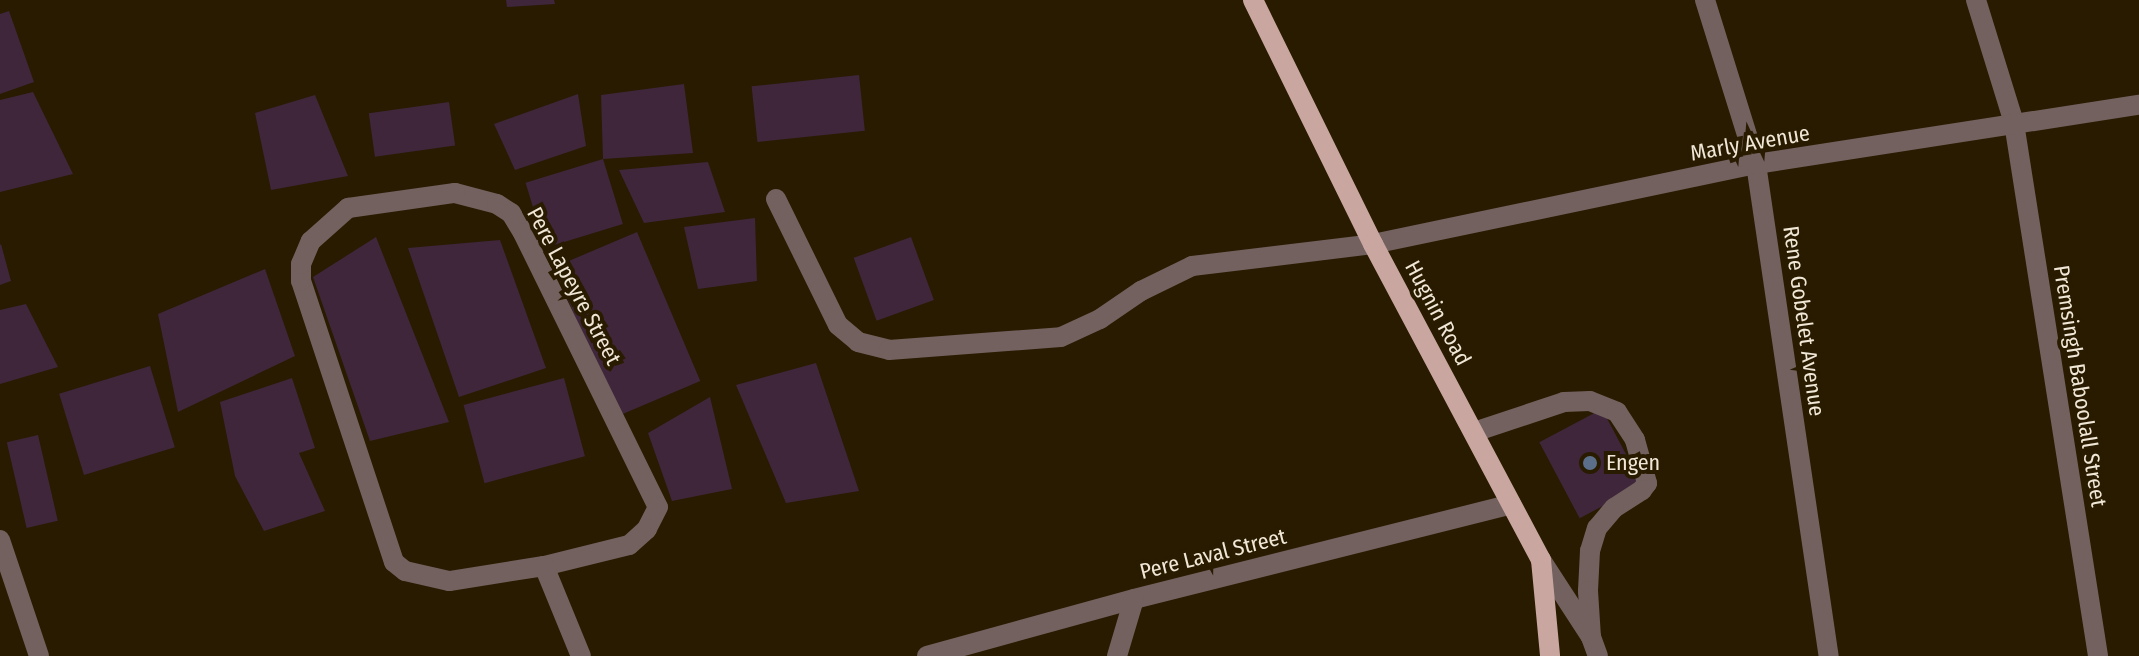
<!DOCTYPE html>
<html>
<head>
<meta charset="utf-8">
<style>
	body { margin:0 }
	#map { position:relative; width:2139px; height:656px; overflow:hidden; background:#281b00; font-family:"Fira Sans Condensed",sans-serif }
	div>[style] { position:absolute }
	.building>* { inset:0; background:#3f263a; transform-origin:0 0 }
	.minor>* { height:20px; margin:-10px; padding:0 10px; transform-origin:10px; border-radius:10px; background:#72615e }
	.major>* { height:20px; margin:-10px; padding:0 10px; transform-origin:10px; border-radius:10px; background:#c9a69f }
	.dots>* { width:22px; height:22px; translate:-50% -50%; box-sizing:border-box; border:4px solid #281b00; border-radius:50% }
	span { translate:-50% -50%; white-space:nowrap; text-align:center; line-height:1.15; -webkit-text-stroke:8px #281b00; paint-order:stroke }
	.street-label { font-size:22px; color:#f0e7d6 }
	.poi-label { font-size:22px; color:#f0e7d6 }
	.left { translate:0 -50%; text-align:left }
</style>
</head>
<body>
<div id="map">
	<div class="building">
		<i style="clip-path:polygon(506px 0,554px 0,555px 4px,507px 7px)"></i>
		<i style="clip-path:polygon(9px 11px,34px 82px,0 94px,0 14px)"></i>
		<i style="left:859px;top:75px;width:56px;height:108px;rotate:84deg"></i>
		<i style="clip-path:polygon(684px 84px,693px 153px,603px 159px,601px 95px)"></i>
		<i style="clip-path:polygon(33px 92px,73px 174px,0 192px,0 100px)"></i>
		<i style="clip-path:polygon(578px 94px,586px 146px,515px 170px,494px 124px)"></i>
		<i style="clip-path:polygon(315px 95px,348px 176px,271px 190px,255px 113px)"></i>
		<i style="left:449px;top:102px;width:44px;height:81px;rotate:82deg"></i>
		<i style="left:603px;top:159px;width:68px;height:81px;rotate:73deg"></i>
		<i style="clip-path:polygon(708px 162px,725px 212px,644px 223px,619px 170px)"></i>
		<i style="clip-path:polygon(755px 218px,757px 281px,698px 289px,684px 227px)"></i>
		<i style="left:637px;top:232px;width:162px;height:90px;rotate:67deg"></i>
		<i style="clip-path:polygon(376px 237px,449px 422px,370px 441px,313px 277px)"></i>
		<i style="left:911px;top:237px;width:67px;height:61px;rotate:70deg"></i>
		<i style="clip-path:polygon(500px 240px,546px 368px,459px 397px,408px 248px)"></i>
		<i style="clip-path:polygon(1px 244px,11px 281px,0 285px,0 245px)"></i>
		<i style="clip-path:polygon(265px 269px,295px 356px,178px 412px,158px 314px)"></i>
		<i style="clip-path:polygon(26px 304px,58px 367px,0 384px,0 310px)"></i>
		<i style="clip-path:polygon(816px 363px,859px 491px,786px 503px,736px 385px)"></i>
		<i style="left:150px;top:366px;width:85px;height:95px;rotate:73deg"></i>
		<i style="clip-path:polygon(292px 378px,315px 448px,299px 453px,325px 511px,264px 531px,235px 476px,220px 402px)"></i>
		<i style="left:564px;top:378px;width:81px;height:104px;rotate:75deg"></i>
		<i style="clip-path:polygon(710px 397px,732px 489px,672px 501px,648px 433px)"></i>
		<i style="left:1602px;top:409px;width:86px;height:71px;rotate:62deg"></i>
		<i style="left:38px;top:435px;width:88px;height:32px;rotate:77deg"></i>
	</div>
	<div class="minor">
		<i style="left:1705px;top:0;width:172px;rotate:72.7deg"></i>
		<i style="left:1756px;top:164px;width:497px;rotate:81.6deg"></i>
		<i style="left:1976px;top:0;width:129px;rotate:72.8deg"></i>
		<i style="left:2014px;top:123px;width:540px;rotate:81.04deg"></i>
		<i style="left:455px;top:193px;width:43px;rotate:14.7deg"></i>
		<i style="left:497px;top:204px;width:17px;rotate:33deg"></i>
		<i style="left:511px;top:213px;width:23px;rotate:59deg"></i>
		<i style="left:523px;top:233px;width:305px;rotate:63.8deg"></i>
		<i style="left:658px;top:507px;width:25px;rotate:117deg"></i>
		<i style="left:647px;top:529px;width:24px;rotate:138deg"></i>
		<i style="left:629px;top:545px;width:88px;rotate:166.1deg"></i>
		<i style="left:544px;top:566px;width:96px;rotate:171deg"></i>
		<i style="left:449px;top:581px;width:45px;rotate:-167.2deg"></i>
		<i style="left:405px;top:571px;width:14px;rotate:-141deg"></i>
		<i style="left:394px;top:562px;width:296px;rotate:-108.3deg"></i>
		<i style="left:301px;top:281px;width:17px;rotate:-90deg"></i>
		<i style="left:301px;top:264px;width:25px;rotate:-67deg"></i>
		<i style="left:311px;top:241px;width:50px;rotate:-41.7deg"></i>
		<i style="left:348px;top:208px;width:108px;rotate:-8deg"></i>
		<i style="left:776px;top:199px;width:140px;rotate:63.8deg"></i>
		<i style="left:838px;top:325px;width:26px;rotate:40deg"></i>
		<i style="left:858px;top:342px;width:32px;rotate:14deg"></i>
		<i style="left:889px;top:350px;width:172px;rotate:-4.3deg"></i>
		<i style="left:1061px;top:337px;width:43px;rotate:-24.8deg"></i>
		<i style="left:1100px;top:319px;width:50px;rotate:-34.3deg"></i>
		<i style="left:1141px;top:291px;width:57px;rotate:-26.1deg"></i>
		<i style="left:1192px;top:266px;width:182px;rotate:-6.9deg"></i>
		<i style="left:1373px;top:244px;width:391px;rotate:-11.8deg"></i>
		<i style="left:1756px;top:164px;width:388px;rotate:-8.8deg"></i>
		<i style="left:1474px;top:432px;width:95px;rotate:-18.4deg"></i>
		<i style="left:1564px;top:402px;width:26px;rotate:-2deg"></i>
		<i style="left:1590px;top:401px;width:29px;rotate:22deg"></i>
		<i style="left:1617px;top:412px;width:33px;rotate:57deg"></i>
		<i style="left:1635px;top:440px;width:45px;rotate:74.4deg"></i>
		<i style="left:1647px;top:483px;width:9px;rotate:126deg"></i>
		<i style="left:1642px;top:490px;width:33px;rotate:147deg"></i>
		<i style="left:1614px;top:508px;width:26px;rotate:130deg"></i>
		<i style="left:1597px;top:528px;width:24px;rotate:107deg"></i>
		<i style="left:1590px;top:551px;width:40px;rotate:92.9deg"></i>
		<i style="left:1588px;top:591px;width:46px;rotate:86.3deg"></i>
		<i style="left:0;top:540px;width:122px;rotate:71.4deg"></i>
		<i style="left:1541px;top:560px;width:92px;rotate:57deg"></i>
		<i style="left:1591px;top:637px;width:20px;rotate:70deg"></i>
		<i style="left:544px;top:566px;width:97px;rotate:67.7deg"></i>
		<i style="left:927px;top:656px;width:215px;rotate:-15.4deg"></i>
		<i style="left:1134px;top:599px;width:389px;rotate:-14.1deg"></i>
		<i style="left:1117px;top:656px;width:59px;rotate:-73.4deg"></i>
	</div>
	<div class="major">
		<i style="left:1253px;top:0;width:272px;rotate:63.8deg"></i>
		<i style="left:1373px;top:244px;width:358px;rotate:62deg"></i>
		<i style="left:1541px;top:560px;width:96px;rotate:84.6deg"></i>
	</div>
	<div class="dots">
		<i style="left:1590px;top:463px;background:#5c6f8a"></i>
	</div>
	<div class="street-label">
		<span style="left:1750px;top:143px;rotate:-10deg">Marly Avenue</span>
		<span style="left:574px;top:286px;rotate:62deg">Pere Lapeyre Street</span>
		<span style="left:1438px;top:313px;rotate:62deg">Hugnin Road</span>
		<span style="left:1804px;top:321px;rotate:82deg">Rene Gobelet Avenue</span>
		<span style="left:2080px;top:386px;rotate:81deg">Premsingh Baboolall Street</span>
		<span style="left:1213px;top:554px;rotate:-14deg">Pere Laval Street</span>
	</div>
	<div class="poi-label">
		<span class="left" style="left:1606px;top:463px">Engen</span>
	</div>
</div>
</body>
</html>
